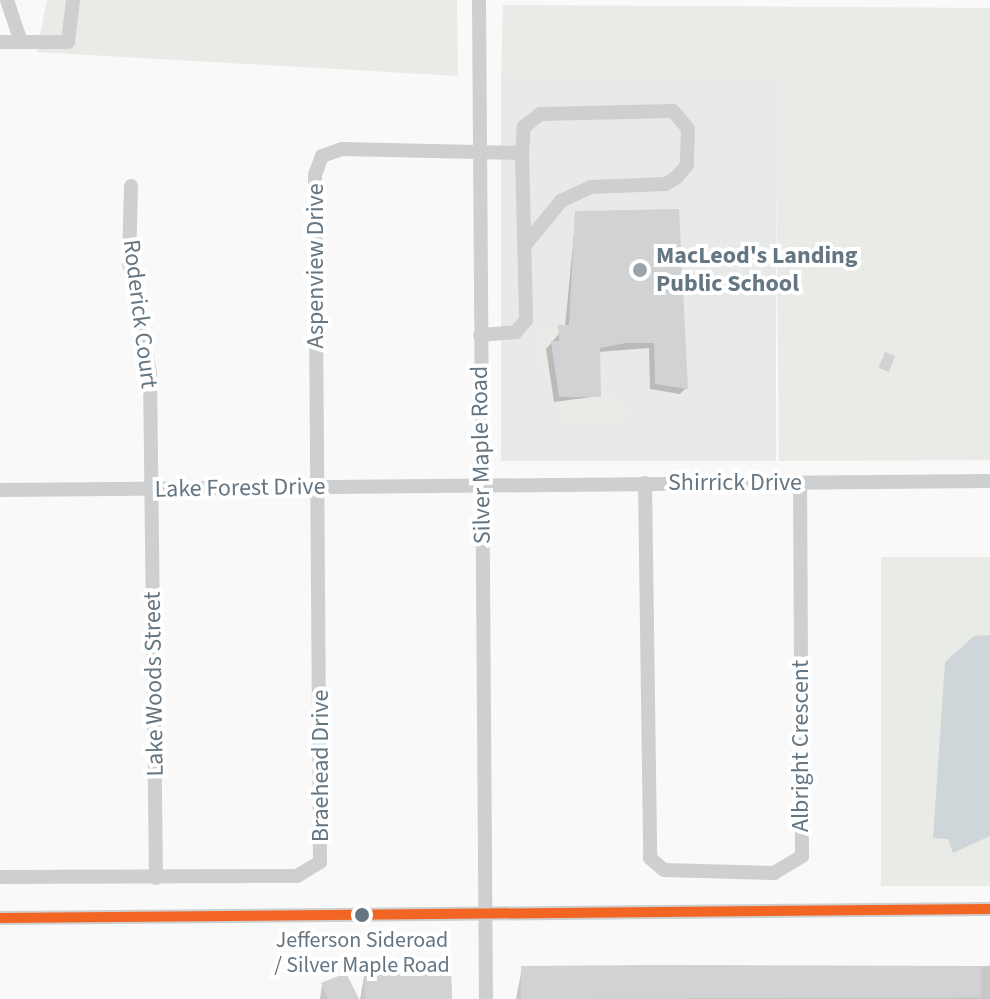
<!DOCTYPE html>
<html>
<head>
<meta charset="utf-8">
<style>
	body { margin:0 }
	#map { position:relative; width:990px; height:999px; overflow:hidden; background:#f9f9f9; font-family:"Source Sans 3",sans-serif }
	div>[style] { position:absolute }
	.built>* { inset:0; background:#e8e9e9; transform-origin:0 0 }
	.green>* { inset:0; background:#e8ebe6; transform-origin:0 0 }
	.water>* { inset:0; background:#ced6d9 }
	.shadow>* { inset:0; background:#0003 }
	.building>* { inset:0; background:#d0d2d3; transform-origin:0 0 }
	.minor>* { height:14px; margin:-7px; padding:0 7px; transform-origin:7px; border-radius:7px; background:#cecfd0 }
	.bus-1>* { height:10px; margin:-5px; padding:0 5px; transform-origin:5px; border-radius:5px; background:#f26522 }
	.dots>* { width:22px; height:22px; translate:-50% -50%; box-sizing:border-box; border:4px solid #fff; border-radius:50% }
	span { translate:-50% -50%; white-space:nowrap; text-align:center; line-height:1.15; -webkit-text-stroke:8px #fff; paint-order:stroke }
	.bus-label { font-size:22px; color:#657683 }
	.poi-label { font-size:24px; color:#657683; font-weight:700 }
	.left { translate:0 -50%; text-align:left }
	.street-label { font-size:24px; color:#657683 }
</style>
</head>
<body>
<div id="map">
	<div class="built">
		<i style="left:776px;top:78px;width:383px;height:275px;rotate:90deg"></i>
	</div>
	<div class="green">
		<i style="clip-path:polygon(47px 0,457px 0,458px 76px,37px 52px)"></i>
		<i style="clip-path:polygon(503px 5px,990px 8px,990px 460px,779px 461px,775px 78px,501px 79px)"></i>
		<i style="clip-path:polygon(557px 327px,549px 371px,541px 370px,538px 330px)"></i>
		<i style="clip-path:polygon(619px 398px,627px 410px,620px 423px,561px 422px,560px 400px)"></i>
		<i style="left:990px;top:557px;width:329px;height:109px;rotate:90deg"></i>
	</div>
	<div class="water">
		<i style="clip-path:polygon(990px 635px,990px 836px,953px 853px,948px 839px,933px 838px,945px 662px,974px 636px)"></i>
	</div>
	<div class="shadow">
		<i style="clip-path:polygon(576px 213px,686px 388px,680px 394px,650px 389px,649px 348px,598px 352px,599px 396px,554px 402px,546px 349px,565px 327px)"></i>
		<i style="clip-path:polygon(990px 966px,990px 999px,516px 999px,522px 968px,807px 972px)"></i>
		<i style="clip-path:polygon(365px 971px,450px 999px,360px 999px)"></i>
		<i style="clip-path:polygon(322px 985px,357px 999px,320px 999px)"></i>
	</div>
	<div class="building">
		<i style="clip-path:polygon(679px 209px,688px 389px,655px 384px,654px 343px,626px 343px,600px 348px,601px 397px,559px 397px,551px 341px,559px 341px,558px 325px,569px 325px,575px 211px)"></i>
		<i style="left:885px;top:352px;width:11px;height:17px;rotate:22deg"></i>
		<i style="clip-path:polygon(652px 965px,981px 966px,981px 997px,521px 999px,521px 966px)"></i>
		<i style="left:451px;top:966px;width:33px;height:87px;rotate:88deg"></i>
		<i style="clip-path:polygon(346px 973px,359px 999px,328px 999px,321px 983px)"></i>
	</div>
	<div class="minor">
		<i style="left:7px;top:0;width:44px;rotate:71.6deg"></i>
		<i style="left:479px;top:0;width:999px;rotate:89.6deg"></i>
		<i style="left:0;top:42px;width:68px"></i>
		<i style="left:68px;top:42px;width:42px;rotate:-83.2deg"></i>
		<i style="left:522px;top:153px;width:26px;rotate:-86deg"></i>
		<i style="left:524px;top:127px;width:21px;rotate:-39deg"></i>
		<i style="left:540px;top:114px;width:133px;rotate:-1.3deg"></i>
		<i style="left:673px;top:111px;width:23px;rotate:50deg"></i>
		<i style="left:688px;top:129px;width:36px;rotate:92deg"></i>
		<i style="left:687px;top:165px;width:16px;rotate:130deg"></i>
		<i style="left:677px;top:177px;width:13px;rotate:148deg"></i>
		<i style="left:666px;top:184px;width:75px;rotate:177.7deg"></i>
		<i style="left:591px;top:187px;width:33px;rotate:155deg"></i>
		<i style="left:561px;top:201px;width:55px;rotate:129.1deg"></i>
		<i style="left:131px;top:186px;width:76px;rotate:91.5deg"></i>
		<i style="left:129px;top:262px;width:113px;rotate:79.3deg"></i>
		<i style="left:150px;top:373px;width:505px;rotate:89.32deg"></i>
		<i style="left:645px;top:483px;width:375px;rotate:89.2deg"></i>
		<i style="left:650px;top:858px;width:18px;rotate:41deg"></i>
		<i style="left:664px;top:870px;width:110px;rotate:1.6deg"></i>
		<i style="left:774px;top:873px;width:33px;rotate:-31deg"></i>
		<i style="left:802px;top:856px;width:374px;rotate:-90.3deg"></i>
		<i style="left:0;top:490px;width:990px;rotate:-0.52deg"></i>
		<i style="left:0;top:877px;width:297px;rotate:-0.2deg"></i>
		<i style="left:297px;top:876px;width:27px;rotate:-31deg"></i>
		<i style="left:320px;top:862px;width:687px;rotate:-90.42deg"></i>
		<i style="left:315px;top:175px;width:20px;rotate:-70deg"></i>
		<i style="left:322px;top:156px;width:21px;rotate:-19deg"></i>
		<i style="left:342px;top:149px;width:180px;rotate:1.3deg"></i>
		<i style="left:522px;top:153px;width:167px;rotate:88.6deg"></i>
		<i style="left:526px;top:320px;width:16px;rotate:130deg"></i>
		<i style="left:516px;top:332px;width:36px;rotate:175deg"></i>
		<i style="left:0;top:918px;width:990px;rotate:-0.52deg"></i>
	</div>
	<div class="bus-1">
		<i style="left:0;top:918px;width:990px;rotate:-0.52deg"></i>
	</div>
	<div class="dots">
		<i style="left:640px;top:270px;background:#99a4ac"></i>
		<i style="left:362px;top:915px;background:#657683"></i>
	</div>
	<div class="bus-label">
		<span style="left:362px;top:953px">Jefferson Sideroad<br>/ Silver Maple Road</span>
	</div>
	<div class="poi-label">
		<span class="left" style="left:656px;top:270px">MacLeod's Landing<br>Public School</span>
	</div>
	<div class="street-label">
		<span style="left:316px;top:266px;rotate:-90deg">Aspenview Drive</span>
		<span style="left:140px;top:314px;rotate:83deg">Roderick Court</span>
		<span style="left:481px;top:455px;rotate:-91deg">Silver Maple Road</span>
		<span style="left:735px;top:483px">Shirrick Drive</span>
		<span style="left:240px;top:488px;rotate:-1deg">Lake Forest Drive</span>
		<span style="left:154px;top:684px;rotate:-91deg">Lake Woods Street</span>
		<span style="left:801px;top:746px;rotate:-90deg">Albright Crescent</span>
		<span style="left:321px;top:766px;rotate:-90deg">Braehead Drive</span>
	</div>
</div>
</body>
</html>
